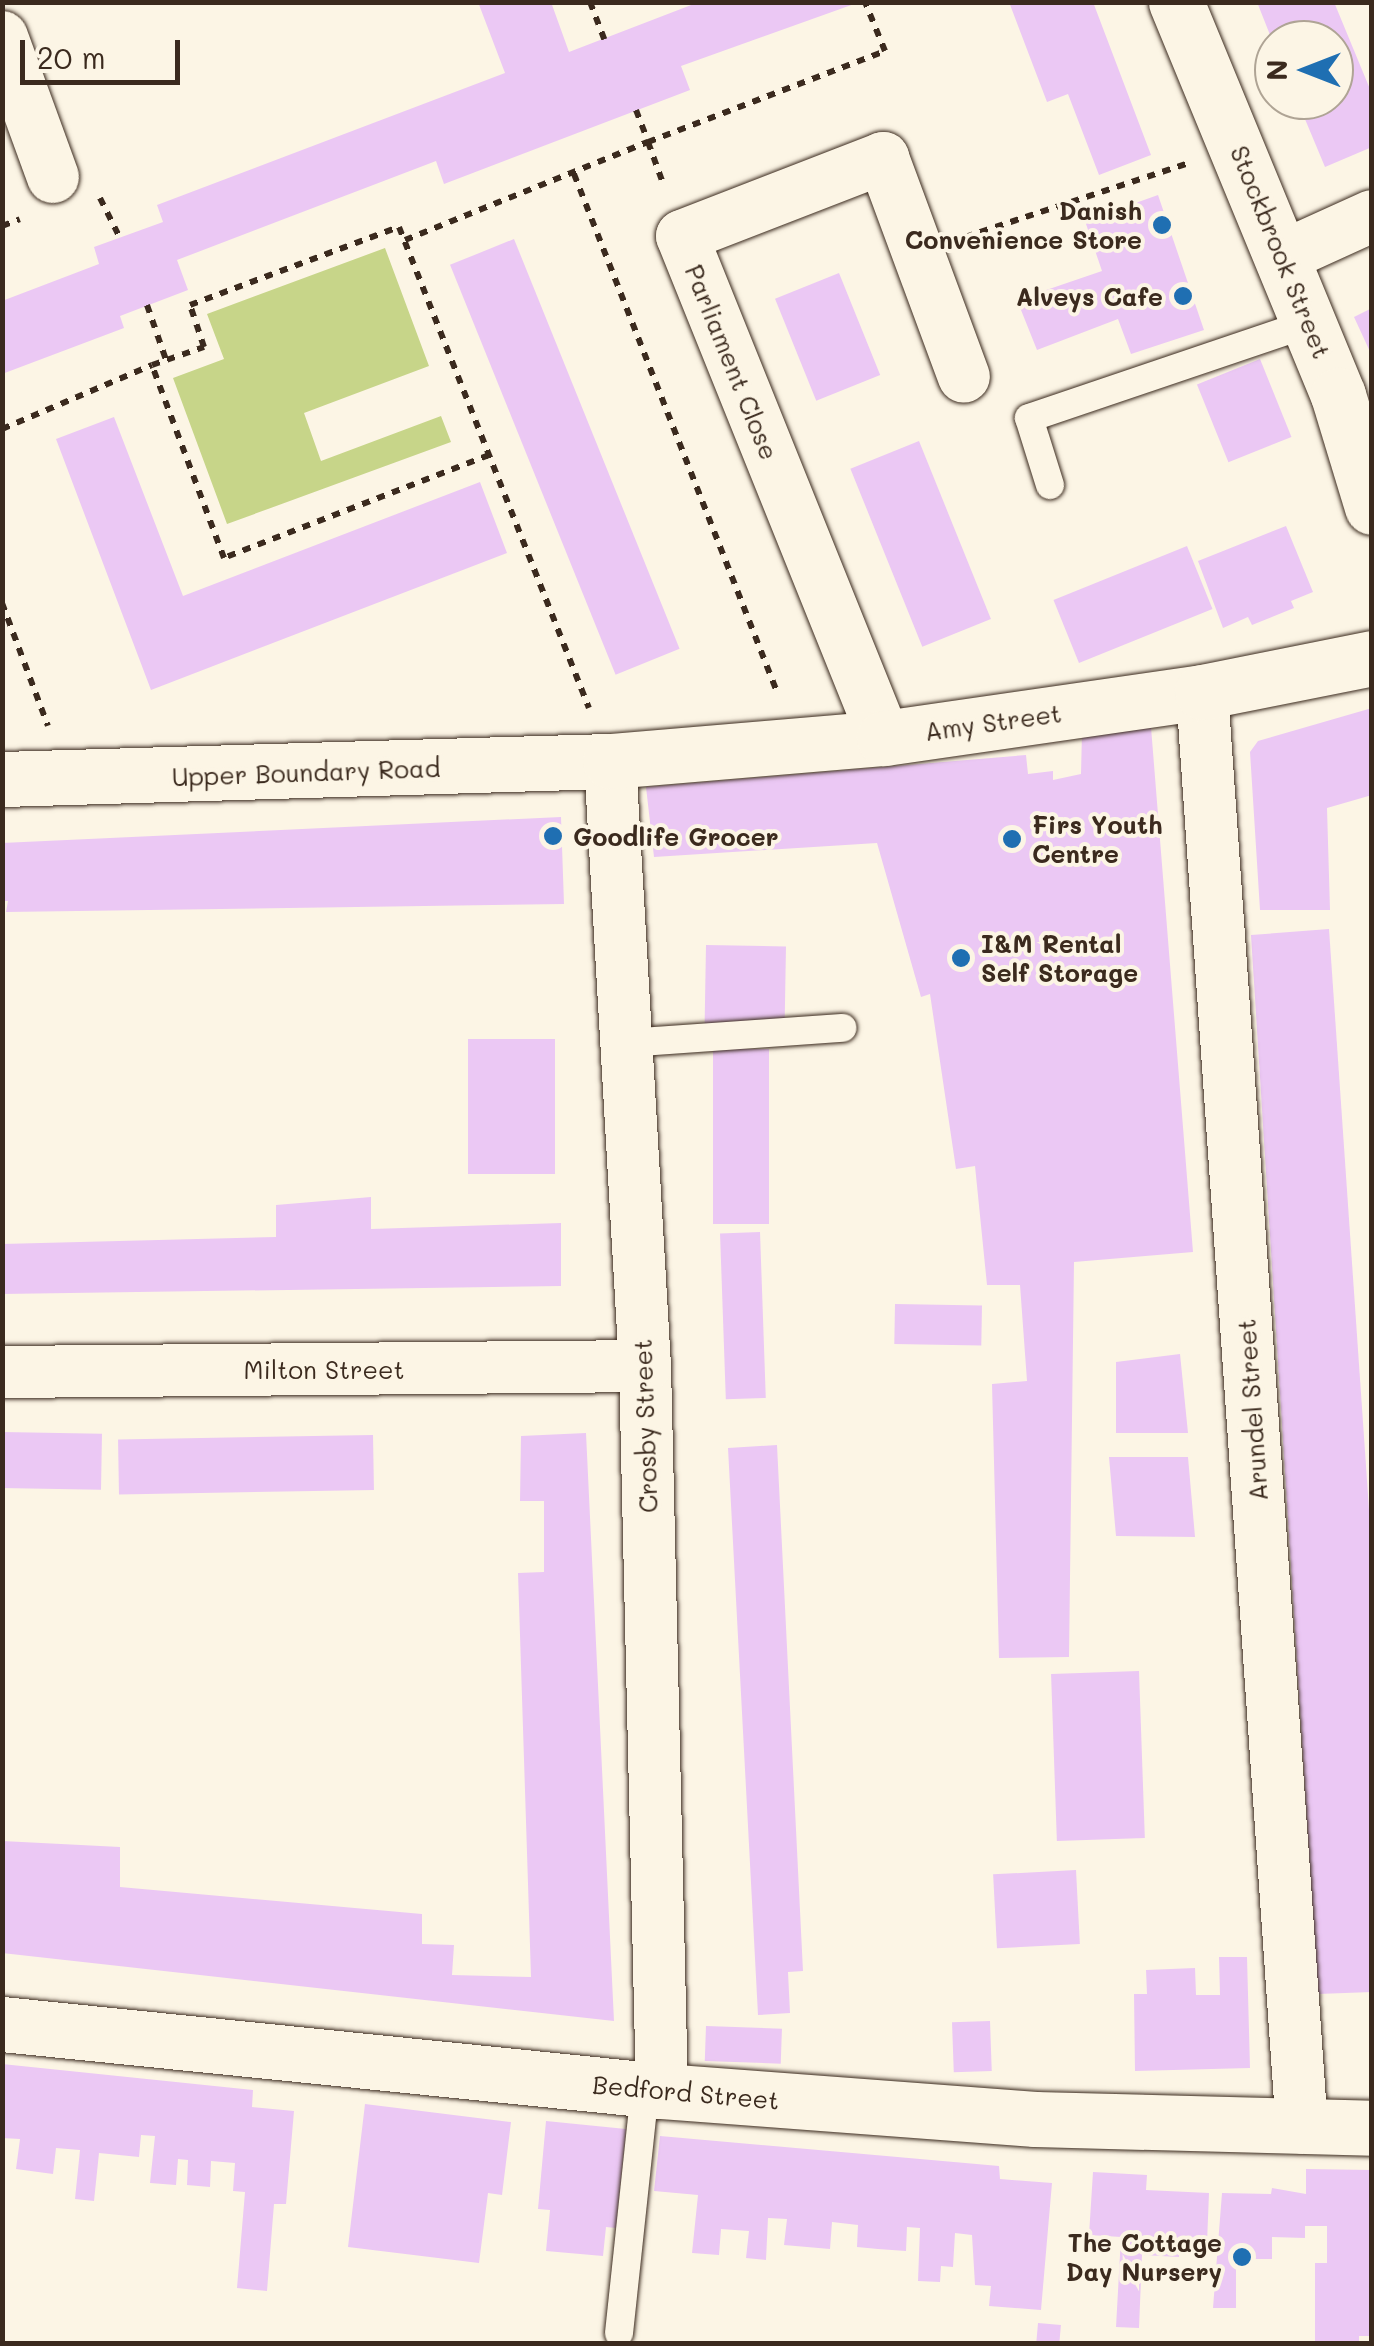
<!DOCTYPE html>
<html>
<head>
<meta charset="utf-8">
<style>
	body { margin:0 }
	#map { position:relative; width:1374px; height:2346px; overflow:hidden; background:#fcf5e5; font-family:Mali,sans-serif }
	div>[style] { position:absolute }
	.green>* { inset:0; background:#c7d589 }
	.building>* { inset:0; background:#ebc8f4; transform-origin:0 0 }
	.path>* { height:6px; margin-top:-3px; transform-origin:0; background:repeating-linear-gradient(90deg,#3b2a1e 0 8px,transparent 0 16px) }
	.roads { filter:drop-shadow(0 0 2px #3b2a1e) drop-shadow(0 0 2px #3b2a1e) }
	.lane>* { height:28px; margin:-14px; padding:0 14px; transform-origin:14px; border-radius:14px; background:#fcf5e5 }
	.street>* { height:52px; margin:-26px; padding:0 26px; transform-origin:26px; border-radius:26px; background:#fcf5e5 }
	.secondary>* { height:55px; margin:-27.5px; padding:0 27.5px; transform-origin:27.5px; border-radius:27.5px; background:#fcf5e5 }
	.dots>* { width:28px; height:28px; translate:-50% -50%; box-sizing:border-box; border:5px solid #fcf5e5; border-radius:50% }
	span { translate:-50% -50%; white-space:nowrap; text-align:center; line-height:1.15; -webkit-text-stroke:8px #fcf5e5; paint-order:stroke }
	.poi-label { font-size:25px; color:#3b2a1e; font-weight:700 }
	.right { translate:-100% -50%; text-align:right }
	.left { translate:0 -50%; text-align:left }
	.street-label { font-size:25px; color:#3b2a1e }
	.frame { position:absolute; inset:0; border:5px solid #3b2a1e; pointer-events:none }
	.north { position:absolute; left:1254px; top:20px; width:100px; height:100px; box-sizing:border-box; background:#fcf5e5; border:2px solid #afa495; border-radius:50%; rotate:270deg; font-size:28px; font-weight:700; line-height:40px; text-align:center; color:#3b2a1e }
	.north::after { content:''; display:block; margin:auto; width:35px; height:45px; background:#1f6fb2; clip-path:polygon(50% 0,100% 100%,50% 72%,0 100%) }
	.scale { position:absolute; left:20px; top:40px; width:160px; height:45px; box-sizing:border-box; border:5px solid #3b2a1e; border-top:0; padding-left:12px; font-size:30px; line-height:35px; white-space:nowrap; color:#3b2a1e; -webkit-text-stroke:8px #fcf5e5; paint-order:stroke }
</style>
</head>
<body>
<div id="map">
	<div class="green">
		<i style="clip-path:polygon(385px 248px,429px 366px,304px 413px,321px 461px,441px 416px,451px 442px,227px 524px,173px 378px,224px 359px,207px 314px)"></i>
	</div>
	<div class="building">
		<i style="clip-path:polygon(478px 2px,551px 2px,569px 52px,699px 2px,857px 3px,681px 66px,690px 90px,444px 184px,436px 161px,177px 260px,188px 290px,120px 316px,124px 328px,2px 374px,2px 301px,99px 264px,94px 247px,163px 222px,157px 205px,505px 73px)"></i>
		<i style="clip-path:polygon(1009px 2px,1093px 2px,1151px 155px,1099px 175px,1068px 94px,1047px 102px)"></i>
		<i style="clip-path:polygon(1257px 2px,1334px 2px,1372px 94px,1372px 147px,1325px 167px,1297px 100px,1334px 100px,1334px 40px,1272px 40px)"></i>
		<i style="clip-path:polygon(1158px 195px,1204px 330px,1131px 354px,1118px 319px,1037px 350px,1017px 300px,1102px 271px,1085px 221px)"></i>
		<i style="left:514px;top:239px;width:442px;height:69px;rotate:68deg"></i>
		<i style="left:839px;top:273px;width:110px;height:69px;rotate:68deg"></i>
		<i style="clip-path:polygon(1372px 308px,1372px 356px,1354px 317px)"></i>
		<i style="left:1260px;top:359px;width:84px;height:68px;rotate:68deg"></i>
		<i style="clip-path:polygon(114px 417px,183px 596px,480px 482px,507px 553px,151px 690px,56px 439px)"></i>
		<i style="left:919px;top:441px;width:192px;height:74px;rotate:68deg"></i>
		<i style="clip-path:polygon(1286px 526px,1313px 592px,1291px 601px,1294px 608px,1252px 625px,1248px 617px,1223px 628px,1198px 561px)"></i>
		<i style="left:1187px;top:546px;width:68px;height:144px;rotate:68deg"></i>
		<i style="clip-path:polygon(1372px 708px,1372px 795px,1327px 808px,1330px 910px,1260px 910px,1250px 752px,1258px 741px)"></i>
		<i style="clip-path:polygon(1151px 727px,1193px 1252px,1074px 1262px,1069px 1657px,999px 1658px,992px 1384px,1027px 1381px,1020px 1285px,987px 1285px,975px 1166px,956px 1169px,930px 994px,921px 997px,877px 843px,654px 857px,646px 787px,1026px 755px,1028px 774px,1053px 771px,1053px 780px,1081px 774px,1082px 732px)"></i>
		<i style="clip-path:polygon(561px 817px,564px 904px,6px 912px,8px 901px,2px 901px,2px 843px)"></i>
		<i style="clip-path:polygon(1329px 929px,1372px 1553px,1372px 1992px,1318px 1994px,1251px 935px)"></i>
		<i style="left:706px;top:945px;width:80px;height:80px;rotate:1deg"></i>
		<i style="left:468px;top:1039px;width:87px;height:135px"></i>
		<i style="left:713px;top:1049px;width:56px;height:175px"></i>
		<i style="clip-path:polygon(371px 1197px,371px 1229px,561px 1223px,561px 1286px,2px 1294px,2px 1244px,276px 1237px,276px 1205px)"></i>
		<i style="left:760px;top:1232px;width:166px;height:40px;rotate:88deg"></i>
		<i style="left:895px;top:1304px;width:87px;height:40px;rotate:1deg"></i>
		<i style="clip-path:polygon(1180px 1354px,1188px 1433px,1116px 1433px,1116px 1362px)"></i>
		<i style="left:2px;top:1432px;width:100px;height:56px;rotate:1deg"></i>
		<i style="clip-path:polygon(586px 1433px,614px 2021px,2px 1953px,2px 1841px,120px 1847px,120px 1887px,422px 1914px,422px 1944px,454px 1945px,452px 1975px,531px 1977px,518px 1573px,544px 1572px,544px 1501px,520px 1501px,521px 1436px)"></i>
		<i style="left:373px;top:1435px;width:55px;height:255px;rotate:89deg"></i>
		<i style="clip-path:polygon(777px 1445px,803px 1971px,788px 1972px,790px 2013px,758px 2015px,728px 1448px)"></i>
		<i style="clip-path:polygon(1109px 1457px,1188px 1457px,1195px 1537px,1116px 1536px)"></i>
		<i style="left:1139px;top:1671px;width:167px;height:88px;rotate:88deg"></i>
		<i style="left:1076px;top:1870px;width:74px;height:83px;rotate:87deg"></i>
		<i style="clip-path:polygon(1219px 1957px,1247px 1957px,1250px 2068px,1135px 2071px,1134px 1994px,1147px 1994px,1146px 1970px,1195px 1968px,1196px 1995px,1220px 1995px)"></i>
		<i style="left:990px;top:2021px;width:50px;height:38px;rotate:88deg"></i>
		<i style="left:706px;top:2026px;width:76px;height:35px;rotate:2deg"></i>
		<i style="clip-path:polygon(2px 2064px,253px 2090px,252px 2107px,294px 2111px,286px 2204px,274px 2204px,267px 2291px,237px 2288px,245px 2192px,233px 2191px,235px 2163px,211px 2161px,210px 2187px,187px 2185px,188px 2160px,178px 2159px,176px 2185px,150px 2183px,155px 2136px,141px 2135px,139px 2157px,99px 2153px,94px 2201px,75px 2199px,80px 2150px,56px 2148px,53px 2174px,16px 2169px,20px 2139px,2px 2138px)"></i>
		<i style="clip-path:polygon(365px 2104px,511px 2122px,502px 2195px,488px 2193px,479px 2263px,348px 2247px)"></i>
		<i style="clip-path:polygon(546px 2121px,626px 2129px,616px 2228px,606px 2227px,603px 2256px,546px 2251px,550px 2210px,538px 2209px)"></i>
		<i style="clip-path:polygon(660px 2136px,999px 2166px,1000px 2179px,1052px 2183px,1041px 2310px,989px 2306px,991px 2286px,975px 2285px,972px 2235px,955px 2233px,953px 2267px,941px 2266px,940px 2282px,918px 2281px,920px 2228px,907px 2227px,906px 2251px,878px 2249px,857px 2247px,858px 2225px,832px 2222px,830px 2249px,784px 2245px,787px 2219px,768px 2218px,766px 2260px,746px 2258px,749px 2231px,721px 2229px,719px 2255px,692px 2253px,698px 2195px,654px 2191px)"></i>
		<i style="clip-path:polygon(1306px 2169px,1372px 2170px,1372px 2336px,1359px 2336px,1359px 2344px,1315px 2344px,1315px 2263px,1327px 2263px,1327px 2226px,1305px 2226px,1305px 2238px,1272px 2237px,1272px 2259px,1236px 2259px,1236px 2308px,1213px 2308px,1222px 2193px,1271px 2194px,1272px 2188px,1306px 2194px)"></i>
		<i style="clip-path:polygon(1093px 2172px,1147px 2175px,1146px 2190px,1209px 2193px,1207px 2243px,1180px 2242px,1179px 2257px,1142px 2255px,1139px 2328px,1116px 2327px,1121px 2237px,1089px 2235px)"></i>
		<i style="left:1038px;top:2323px;width:23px;height:21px;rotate:5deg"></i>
	</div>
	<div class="path">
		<i style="left:590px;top:2px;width:40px;rotate:69deg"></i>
		<i style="left:636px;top:110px;width:34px;rotate:69deg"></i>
		<i style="left:648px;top:142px;width:254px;rotate:-21deg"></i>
		<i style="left:885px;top:51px;width:53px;rotate:-112.2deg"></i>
		<i style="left:574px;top:174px;width:556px;rotate:68.6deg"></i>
		<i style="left:100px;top:198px;width:45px;rotate:63.4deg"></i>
		<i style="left:2px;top:226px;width:19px;rotate:-21deg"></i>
		<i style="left:965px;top:237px;width:233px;rotate:-18.3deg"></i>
		<i style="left:405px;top:240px;width:262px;rotate:-22deg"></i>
		<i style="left:648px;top:142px;width:47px;rotate:70deg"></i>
		<i style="left:147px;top:305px;width:58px;rotate:70.9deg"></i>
		<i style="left:2px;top:429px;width:163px;rotate:-23.1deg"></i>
		<i style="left:489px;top:455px;width:284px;rotate:158.8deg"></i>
		<i style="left:224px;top:558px;width:206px;rotate:-110.5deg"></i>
		<i style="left:152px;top:365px;width:55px;rotate:-19.1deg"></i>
		<i style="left:204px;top:347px;width:44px;rotate:-108.4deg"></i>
		<i style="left:190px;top:305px;width:223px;rotate:-20.5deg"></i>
		<i style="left:399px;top:227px;width:517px;rotate:68.45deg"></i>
		<i style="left:2px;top:603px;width:131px;rotate:69.5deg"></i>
	</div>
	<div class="roads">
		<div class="lane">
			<i style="left:1050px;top:485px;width:70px;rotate:-107.4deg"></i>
			<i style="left:1029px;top:418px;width:297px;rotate:-18.7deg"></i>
			<i style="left:626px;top:1043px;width:217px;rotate:-4deg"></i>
			<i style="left:619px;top:2333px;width:245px;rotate:-83.9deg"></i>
		</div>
		<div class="street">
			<i style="left:2px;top:37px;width:149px;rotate:70deg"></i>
			<i style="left:1284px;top:256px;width:97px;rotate:-24.4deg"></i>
			<i style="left:1202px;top:692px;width:1439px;rotate:86.02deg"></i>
			<i style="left:884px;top:738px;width:541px;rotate:-111.92deg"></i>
			<i style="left:682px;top:236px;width:216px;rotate:-21.2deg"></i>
			<i style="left:883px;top:158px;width:233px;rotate:69.7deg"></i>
			<i style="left:610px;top:761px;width:606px;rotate:86.69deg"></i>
			<i style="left:645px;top:1366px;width:725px;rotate:88.66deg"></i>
			<i style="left:2px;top:1372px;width:643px;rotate:-0.53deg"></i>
		</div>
		<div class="secondary">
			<i style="left:1176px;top:2px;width:425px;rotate:67.6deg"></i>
			<i style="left:1338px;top:395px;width:117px;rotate:73.1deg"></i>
			<i style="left:2px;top:779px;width:608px;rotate:-1.7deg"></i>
			<i style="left:610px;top:761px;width:275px;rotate:-4.8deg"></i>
			<i style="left:884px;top:738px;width:321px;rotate:-8.2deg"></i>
			<i style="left:1202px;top:692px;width:173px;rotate:-11.3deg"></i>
			<i style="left:2px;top:2024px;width:663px;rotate:5.8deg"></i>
			<i style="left:662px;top:2091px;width:374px;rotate:4.3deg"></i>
			<i style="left:1035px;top:2119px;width:337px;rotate:1.5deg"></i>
		</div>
	</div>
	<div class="dots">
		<i style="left:1162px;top:225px;background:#1f6fb2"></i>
		<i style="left:1183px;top:296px;background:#1f6fb2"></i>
		<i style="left:553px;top:836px;background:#1f6fb2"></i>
		<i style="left:1012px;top:839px;background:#1f6fb2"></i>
		<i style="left:961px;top:958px;background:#1f6fb2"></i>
		<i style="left:1242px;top:2257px;background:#1f6fb2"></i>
	</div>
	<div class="poi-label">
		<span class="right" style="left:1142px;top:225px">Danish<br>Convenience Store</span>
		<span class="right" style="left:1163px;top:296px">Alveys Cafe</span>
		<span class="left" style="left:1032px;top:839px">Firs Youth<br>Centre</span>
		<span class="left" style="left:573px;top:836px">Goodlife Grocer</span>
		<span class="left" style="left:981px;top:958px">I&amp;M Rental<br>Self Storage</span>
		<span class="right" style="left:1222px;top:2257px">The Cottage<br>Day Nursery</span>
	</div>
	<div class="street-label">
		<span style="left:1281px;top:252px;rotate:68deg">Stockbrook Street</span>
		<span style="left:732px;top:362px;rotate:68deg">Parliament Close</span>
		<span style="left:993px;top:722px;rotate:-8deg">Amy Street</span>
		<span style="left:306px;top:772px;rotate:-2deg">Upper Boundary Road</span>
		<span style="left:324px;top:1369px">Milton Street</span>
		<span style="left:1252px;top:1410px;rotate:-94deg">Arundel Street</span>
		<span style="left:645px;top:1426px;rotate:-92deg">Crosby Street</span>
		<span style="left:686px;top:2092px;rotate:5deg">Bedford Street</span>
	</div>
	<div class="frame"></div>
	<div class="north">N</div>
	<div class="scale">20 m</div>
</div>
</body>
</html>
